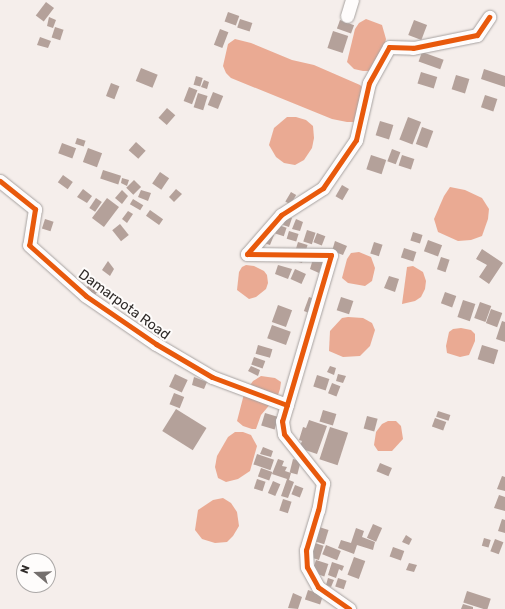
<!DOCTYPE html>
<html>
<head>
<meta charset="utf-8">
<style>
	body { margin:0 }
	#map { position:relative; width:505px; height:609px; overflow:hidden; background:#f5eeeb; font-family:Rubik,sans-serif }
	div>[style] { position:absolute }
	.water>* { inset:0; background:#eaaa93 }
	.building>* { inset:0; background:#b4a19a; transform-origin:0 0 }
	.roads { filter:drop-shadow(0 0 1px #a7a2a0) drop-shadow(0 0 1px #a7a2a0) }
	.street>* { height:13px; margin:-6.5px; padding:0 6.5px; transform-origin:6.5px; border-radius:6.5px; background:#fefcfc }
	.cycleway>* { height:5px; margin:-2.5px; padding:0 2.5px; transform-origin:2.5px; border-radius:2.5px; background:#e8590c }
	span { translate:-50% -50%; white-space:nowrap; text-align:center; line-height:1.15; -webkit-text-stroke:4px #fefcfb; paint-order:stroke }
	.street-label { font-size:14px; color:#2f2b29 }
	.north { position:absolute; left:16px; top:553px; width:40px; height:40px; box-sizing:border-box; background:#fefcfb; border:1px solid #aba8a7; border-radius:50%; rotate:289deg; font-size:11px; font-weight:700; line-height:16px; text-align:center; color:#2f2b29 }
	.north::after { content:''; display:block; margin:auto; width:14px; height:18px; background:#746f6d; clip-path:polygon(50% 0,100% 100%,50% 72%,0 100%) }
</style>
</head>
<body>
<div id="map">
	<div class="water">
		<i style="clip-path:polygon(366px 19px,382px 25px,386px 39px,384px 48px,370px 71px,363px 71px,354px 69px,347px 62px,355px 29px,359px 23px)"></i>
		<i style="clip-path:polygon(235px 39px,251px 43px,292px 60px,314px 65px,360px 85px,363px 88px,355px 122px,347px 122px,332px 119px,231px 78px,226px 73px,223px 66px,228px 44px)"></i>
		<i style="clip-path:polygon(287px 117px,296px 117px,306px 120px,313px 126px,314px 138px,312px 148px,304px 160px,295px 165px,284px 163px,276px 157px,269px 145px,274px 128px)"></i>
		<i style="clip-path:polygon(450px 187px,465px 190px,482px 198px,489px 209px,488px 219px,482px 236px,471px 240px,458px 241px,438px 232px,434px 219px,444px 196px)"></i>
		<i style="clip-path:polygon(359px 252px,371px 257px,375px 268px,372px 281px,365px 286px,348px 283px,342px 278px,347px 259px,351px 253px)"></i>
		<i style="clip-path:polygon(246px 265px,254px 266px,264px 271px,267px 275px,268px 283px,266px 289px,256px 297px,249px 299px,237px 290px,239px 272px,242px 267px)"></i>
		<i style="clip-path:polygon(413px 266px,423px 272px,426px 281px,425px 289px,421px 297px,415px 301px,402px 304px,407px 267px)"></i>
		<i style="clip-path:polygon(348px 317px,363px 318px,372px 323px,375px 330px,370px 346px,360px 356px,343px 357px,329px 351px,330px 331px,342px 318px)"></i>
		<i style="clip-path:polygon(461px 328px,471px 330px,475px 334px,475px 341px,469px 355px,460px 357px,447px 353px,446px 346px,449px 332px,453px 329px)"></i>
		<i style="clip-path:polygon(261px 376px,275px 378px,281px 382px,280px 389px,278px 395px,261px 415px,256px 429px,252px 429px,243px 426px,237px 421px,244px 394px,253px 381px)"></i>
		<i style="clip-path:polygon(388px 421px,396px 421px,401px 426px,403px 439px,392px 451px,378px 451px,374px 445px,376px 432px,382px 424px)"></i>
		<i style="clip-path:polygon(235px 432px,243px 432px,251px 435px,257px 446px,250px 471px,238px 479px,226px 482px,218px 478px,215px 467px,217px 456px,228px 437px)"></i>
		<i style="clip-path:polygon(223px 498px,231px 503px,237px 512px,239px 526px,233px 536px,227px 542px,215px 543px,202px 539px,195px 530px,198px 510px,213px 500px)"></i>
	</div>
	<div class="building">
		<i style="left:46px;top:2px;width:10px;height:17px;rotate:37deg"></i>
		<i style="left:228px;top:12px;width:12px;height:10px;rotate:20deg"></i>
		<i style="clip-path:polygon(49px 17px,56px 20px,53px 28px,47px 26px)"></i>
		<i style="left:240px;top:19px;width:13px;height:9px;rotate:18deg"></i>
		<i style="left:340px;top:20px;width:15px;height:9px;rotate:20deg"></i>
		<i style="left:414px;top:20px;width:14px;height:16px;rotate:21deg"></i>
		<i style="left:55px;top:27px;width:9px;height:11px;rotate:18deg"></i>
		<i style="left:220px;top:29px;width:9px;height:17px;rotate:21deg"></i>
		<i style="left:333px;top:31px;width:16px;height:18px;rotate:18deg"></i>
		<i style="clip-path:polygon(40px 37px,51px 41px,48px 48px,37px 45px)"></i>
		<i style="left:422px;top:52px;width:23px;height:10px;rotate:20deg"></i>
		<i style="left:141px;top:68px;width:18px;height:14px;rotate:22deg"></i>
		<i style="clip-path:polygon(484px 69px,505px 76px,505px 87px,481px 79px)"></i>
		<i style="left:421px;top:72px;width:17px;height:12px;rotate:17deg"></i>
		<i style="left:456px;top:75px;width:14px;height:15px;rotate:17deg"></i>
		<i style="left:196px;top:76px;width:7px;height:9px;rotate:16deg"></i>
		<i style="clip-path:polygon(204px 80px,209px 82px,207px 89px,201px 87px)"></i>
		<i style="left:111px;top:83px;width:9px;height:14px;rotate:21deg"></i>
		<i style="left:189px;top:87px;width:9px;height:15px;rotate:21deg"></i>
		<i style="left:213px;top:92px;width:11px;height:14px;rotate:22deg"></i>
		<i style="left:198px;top:93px;width:10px;height:15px;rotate:17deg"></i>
		<i style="left:485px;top:95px;width:13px;height:13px;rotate:18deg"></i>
		<i style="left:167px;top:108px;width:11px;height:13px;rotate:41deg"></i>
		<i style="left:408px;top:117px;width:14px;height:24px;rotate:21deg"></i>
		<i style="left:380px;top:121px;width:14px;height:15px;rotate:17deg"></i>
		<i style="left:422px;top:127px;width:12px;height:18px;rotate:20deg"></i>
		<i style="left:77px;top:138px;width:9px;height:6px;rotate:18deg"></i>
		<i style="left:136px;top:142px;width:13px;height:11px;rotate:42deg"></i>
		<i style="left:62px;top:143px;width:15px;height:11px;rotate:20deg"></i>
		<i style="left:88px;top:148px;width:15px;height:15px;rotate:20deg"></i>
		<i style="left:392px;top:149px;width:9px;height:13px;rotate:21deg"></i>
		<i style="left:371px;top:155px;width:16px;height:15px;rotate:18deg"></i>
		<i style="left:402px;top:155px;width:13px;height:11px;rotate:18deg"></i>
		<i style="left:103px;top:170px;width:19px;height:9px;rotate:18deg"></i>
		<i style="left:160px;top:172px;width:11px;height:14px;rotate:34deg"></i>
		<i style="left:63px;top:175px;width:12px;height:9px;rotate:35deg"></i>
		<i style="clip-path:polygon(122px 178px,129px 180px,127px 186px,121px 183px)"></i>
		<i style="left:134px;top:180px;width:10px;height:11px;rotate:45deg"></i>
		<i style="left:342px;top:185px;width:8px;height:13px;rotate:30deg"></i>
		<i style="clip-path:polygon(83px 189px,92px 196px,87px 203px,77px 197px)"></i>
		<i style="clip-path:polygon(176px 189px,182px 194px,174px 202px,169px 197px)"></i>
		<i style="clip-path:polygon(122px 190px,128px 196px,122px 204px,115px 198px)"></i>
		<i style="clip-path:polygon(141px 190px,151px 193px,148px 201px,138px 197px)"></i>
		<i style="left:291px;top:192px;width:6px;height:11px;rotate:31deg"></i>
		<i style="left:96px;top:198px;width:7px;height:12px;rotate:34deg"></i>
		<i style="left:107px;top:198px;width:15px;height:25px;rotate:37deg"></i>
		<i style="left:133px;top:199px;width:12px;height:6px;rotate:31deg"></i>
		<i style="left:150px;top:210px;width:16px;height:7px;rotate:35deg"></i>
		<i style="clip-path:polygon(128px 211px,133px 214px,127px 223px,122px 219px)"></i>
		<i style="clip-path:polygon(287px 216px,292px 218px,289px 227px,283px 225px)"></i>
		<i style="left:45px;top:219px;width:9px;height:10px;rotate:18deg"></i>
		<i style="clip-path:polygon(296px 219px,303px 222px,300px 231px,292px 229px)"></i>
		<i style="left:120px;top:224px;width:14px;height:10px;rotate:51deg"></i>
		<i style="left:278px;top:225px;width:9px;height:9px;rotate:18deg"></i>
		<i style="left:307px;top:230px;width:9px;height:12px;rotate:18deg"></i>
		<i style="left:289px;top:231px;width:10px;height:8px;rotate:17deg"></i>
		<i style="left:413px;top:232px;width:10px;height:9px;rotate:17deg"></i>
		<i style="clip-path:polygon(267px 233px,274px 235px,270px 245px,264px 243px)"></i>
		<i style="left:317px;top:233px;width:9px;height:10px;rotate:21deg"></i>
		<i style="left:428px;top:240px;width:15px;height:12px;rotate:20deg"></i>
		<i style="clip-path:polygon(335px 241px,347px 246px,343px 255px,332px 251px)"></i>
		<i style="left:298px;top:242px;width:10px;height:19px;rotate:17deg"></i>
		<i style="left:374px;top:242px;width:9px;height:12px;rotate:18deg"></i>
		<i style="left:404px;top:248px;width:13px;height:10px;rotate:18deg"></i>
		<i style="clip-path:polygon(482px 249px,503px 263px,489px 284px,479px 277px,487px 265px,476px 259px)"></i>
		<i style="left:441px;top:257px;width:9px;height:13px;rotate:18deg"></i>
		<i style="clip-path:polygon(313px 259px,323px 262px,319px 273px,310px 269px)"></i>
		<i style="clip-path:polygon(108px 261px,114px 269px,110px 276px,102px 270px)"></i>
		<i style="clip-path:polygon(278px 265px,292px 269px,288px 279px,275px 274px)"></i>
		<i style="left:295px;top:269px;width:12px;height:11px;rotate:24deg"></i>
		<i style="clip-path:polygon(389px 276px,399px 279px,395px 292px,384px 288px)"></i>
		<i style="left:95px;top:278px;width:11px;height:13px;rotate:41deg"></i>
		<i style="left:445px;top:292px;width:12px;height:12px;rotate:20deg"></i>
		<i style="left:309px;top:297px;width:12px;height:15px;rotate:20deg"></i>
		<i style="left:341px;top:297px;width:13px;height:14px;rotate:18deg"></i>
		<i style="left:463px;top:300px;width:13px;height:18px;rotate:18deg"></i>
		<i style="left:480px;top:302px;width:12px;height:17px;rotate:20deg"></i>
		<i style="left:278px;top:305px;width:15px;height:18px;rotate:20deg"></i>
		<i style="left:491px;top:309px;width:12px;height:15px;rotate:20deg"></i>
		<i style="clip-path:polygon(502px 321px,505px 322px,505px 342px,496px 339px)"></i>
		<i style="left:272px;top:325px;width:20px;height:14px;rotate:20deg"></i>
		<i style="left:258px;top:345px;width:15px;height:9px;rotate:16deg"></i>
		<i style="left:482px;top:345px;width:17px;height:15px;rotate:17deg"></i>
		<i style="left:254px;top:357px;width:12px;height:8px;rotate:20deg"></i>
		<i style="clip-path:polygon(251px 366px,260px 370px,258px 376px,248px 371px)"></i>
		<i style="clip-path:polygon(330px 366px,336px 368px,334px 375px,327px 372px)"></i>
		<i style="left:175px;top:374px;width:14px;height:14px;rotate:25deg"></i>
		<i style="clip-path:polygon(338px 374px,346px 376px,343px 383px,336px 381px)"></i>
		<i style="left:317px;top:375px;width:13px;height:12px;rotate:18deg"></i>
		<i style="clip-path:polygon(194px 377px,207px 382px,204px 389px,192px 385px)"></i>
		<i style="left:332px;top:383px;width:9px;height:11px;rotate:21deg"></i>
		<i style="left:174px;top:393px;width:11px;height:12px;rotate:22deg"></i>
		<i style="left:176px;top:409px;width:36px;height:26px;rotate:32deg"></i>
		<i style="left:323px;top:410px;width:14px;height:12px;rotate:17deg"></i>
		<i style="left:438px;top:411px;width:13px;height:6px;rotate:18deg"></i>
		<i style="left:265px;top:413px;width:14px;height:13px;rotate:17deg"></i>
		<i style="left:367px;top:416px;width:11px;height:13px;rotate:15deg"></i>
		<i style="left:435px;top:418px;width:12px;height:9px;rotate:20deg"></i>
		<i style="clip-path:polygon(309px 420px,327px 426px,317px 454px,299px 448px,302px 441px,299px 440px,303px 427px,306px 428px)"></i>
		<i style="left:330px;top:427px;width:19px;height:34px;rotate:18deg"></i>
		<i style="clip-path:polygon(263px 447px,273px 451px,271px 457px,260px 454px)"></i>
		<i style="left:257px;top:454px;width:18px;height:11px;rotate:19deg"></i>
		<i style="clip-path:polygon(278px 459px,284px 461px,282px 466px,287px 467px,285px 471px,291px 473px,289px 480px,294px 482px,288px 498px,281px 496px,287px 479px,272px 474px)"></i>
		<i style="left:293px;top:459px;width:8px;height:14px;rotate:14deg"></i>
		<i style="left:380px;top:463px;width:13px;height:9px;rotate:23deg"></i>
		<i style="left:261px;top:468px;width:12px;height:9px;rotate:20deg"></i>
		<i style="clip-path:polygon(502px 476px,505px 477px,505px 491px,497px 489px)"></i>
		<i style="left:257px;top:479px;width:9px;height:10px;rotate:18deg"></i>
		<i style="left:273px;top:481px;width:8px;height:13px;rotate:23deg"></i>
		<i style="left:295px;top:485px;width:9px;height:10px;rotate:21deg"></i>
		<i style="clip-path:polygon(499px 495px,505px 497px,505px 511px,494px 508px)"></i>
		<i style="left:283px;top:499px;width:9px;height:12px;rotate:18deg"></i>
		<i style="clip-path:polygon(502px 519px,505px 520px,505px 533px,498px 531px)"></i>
		<i style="left:373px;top:524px;width:10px;height:15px;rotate:24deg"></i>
		<i style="left:319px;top:527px;width:10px;height:15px;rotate:17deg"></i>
		<i style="clip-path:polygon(356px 528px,364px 531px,362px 537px,375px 542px,373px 550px,357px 545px,354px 554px,338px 548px,341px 540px,351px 543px)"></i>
		<i style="clip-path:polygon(406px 535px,412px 539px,409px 545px,402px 542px)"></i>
		<i style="left:484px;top:538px;width:7px;height:8px;rotate:16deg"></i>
		<i style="left:495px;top:539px;width:9px;height:13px;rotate:21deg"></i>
		<i style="left:315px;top:543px;width:9px;height:15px;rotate:18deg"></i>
		<i style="left:326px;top:545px;width:16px;height:10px;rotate:22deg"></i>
		<i style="left:393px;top:547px;width:12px;height:10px;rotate:20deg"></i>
		<i style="left:354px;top:557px;width:12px;height:19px;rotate:20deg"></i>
		<i style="left:316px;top:560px;width:13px;height:13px;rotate:18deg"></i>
		<i style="clip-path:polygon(332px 562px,344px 566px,342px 571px,339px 569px,336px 578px,328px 575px)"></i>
		<i style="clip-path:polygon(409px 563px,417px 565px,414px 572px,406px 570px)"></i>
		<i style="clip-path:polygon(328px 578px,334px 580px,331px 587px,326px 585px)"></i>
		<i style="left:338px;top:578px;width:9px;height:9px;rotate:18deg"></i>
		<i style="left:308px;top:590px;width:16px;height:10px;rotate:18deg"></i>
		<i style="left:467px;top:591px;width:25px;height:12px;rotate:18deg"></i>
		<i style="clip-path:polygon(293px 593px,302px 597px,298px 609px,288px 608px)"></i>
		<i style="clip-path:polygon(463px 604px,473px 607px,473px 609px,461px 609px)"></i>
	</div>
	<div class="roads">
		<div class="street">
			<i style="left:347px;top:16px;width:17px;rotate:-73deg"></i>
			<i style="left:0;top:181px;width:45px;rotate:38.7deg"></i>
			<i style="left:35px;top:209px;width:36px;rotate:99deg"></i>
			<i style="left:29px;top:245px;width:76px;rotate:41.8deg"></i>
			<i style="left:86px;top:296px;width:85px;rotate:34.4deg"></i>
			<i style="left:156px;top:344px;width:65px;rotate:30.5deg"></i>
			<i style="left:212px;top:377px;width:80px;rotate:20.5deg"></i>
			<i style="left:247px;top:254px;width:84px;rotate:0.7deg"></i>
			<i style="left:331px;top:255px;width:173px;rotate:106.4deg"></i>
			<i style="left:282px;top:421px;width:13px;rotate:81deg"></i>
			<i style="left:284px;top:434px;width:63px;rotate:51.5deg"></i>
			<i style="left:323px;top:483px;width:27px;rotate:100deg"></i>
			<i style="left:318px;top:510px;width:42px;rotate:106.7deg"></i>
			<i style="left:306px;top:550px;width:17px;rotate:87deg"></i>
			<i style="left:307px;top:567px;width:23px;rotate:61deg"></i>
			<i style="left:318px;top:587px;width:38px;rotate:35deg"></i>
			<i style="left:247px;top:254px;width:52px;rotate:-48.9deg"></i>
			<i style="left:281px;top:215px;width:50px;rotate:-32.7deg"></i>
			<i style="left:323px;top:188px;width:58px;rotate:-55.5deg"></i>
			<i style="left:356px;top:140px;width:58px;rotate:-77.2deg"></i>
			<i style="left:369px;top:83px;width:41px;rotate:-60.9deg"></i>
			<i style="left:389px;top:47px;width:24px;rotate:2deg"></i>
			<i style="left:413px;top:48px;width:65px;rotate:-11.5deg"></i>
			<i style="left:477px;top:35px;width:22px;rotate:-56deg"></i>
		</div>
	</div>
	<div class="cycleway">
		<i style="left:0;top:181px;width:45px;rotate:38.7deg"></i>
		<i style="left:35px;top:209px;width:36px;rotate:99deg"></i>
		<i style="left:29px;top:245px;width:76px;rotate:41.8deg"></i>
		<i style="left:86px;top:296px;width:85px;rotate:34.4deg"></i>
		<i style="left:156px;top:344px;width:65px;rotate:30.5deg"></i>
		<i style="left:212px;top:377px;width:80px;rotate:20.5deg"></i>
		<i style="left:247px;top:254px;width:84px;rotate:0.7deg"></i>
		<i style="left:331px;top:255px;width:173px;rotate:106.4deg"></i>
		<i style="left:282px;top:421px;width:13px;rotate:81deg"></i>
		<i style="left:284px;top:434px;width:63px;rotate:51.5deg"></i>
		<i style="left:323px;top:483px;width:27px;rotate:100deg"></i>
		<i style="left:318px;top:510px;width:42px;rotate:106.7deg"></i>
		<i style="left:306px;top:550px;width:17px;rotate:87deg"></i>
		<i style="left:307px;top:567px;width:23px;rotate:61deg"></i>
		<i style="left:318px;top:587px;width:38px;rotate:35deg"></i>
		<i style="left:247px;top:254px;width:52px;rotate:-48.9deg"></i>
		<i style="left:281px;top:215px;width:50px;rotate:-32.7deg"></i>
		<i style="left:323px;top:188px;width:58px;rotate:-55.5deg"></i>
		<i style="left:356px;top:140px;width:58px;rotate:-77.2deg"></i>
		<i style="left:369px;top:83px;width:41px;rotate:-60.9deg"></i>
		<i style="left:389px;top:47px;width:24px;rotate:2deg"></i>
		<i style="left:413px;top:48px;width:65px;rotate:-11.5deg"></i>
		<i style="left:477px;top:35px;width:22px;rotate:-56deg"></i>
	</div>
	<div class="street-label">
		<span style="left:124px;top:305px;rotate:36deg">Damarpota Road</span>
	</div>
	<div class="north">N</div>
</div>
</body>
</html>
